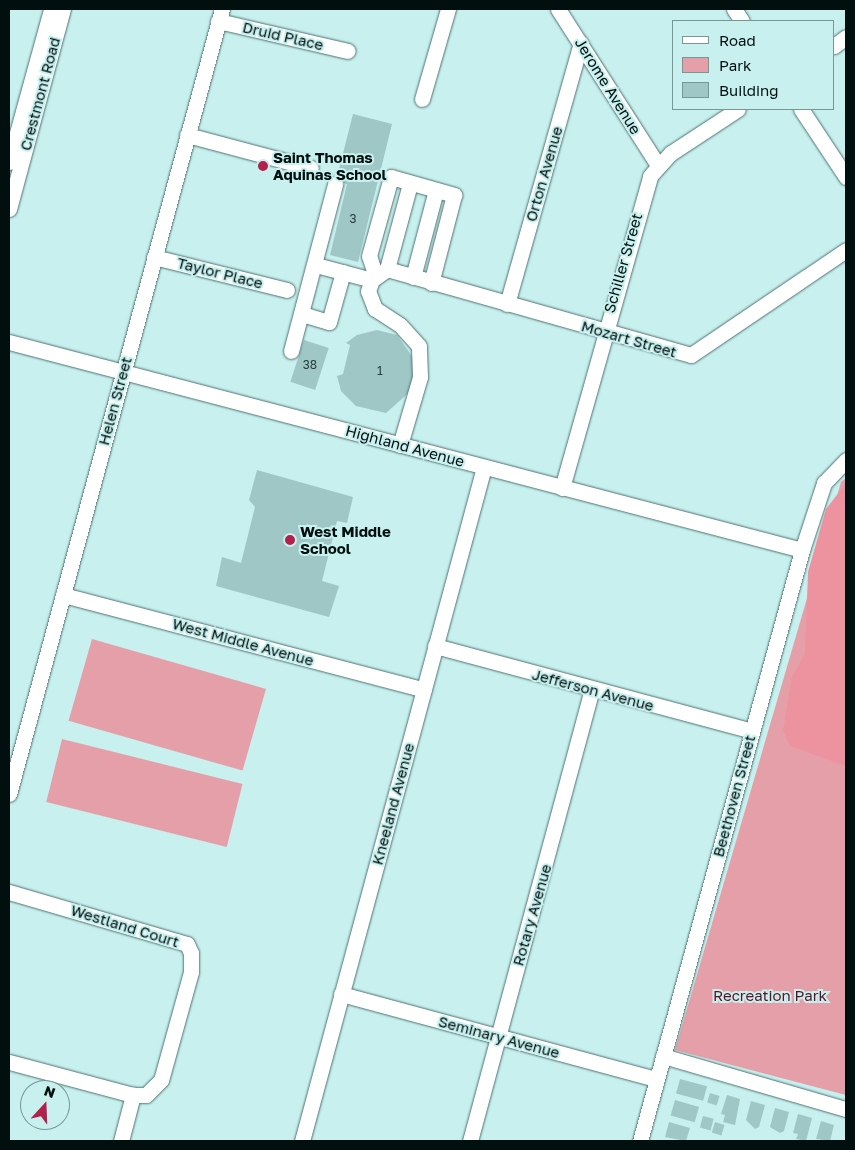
<!DOCTYPE html>
<html>
<head>
<meta charset="utf-8">
<style>
	body { margin:0 }
	#map { position:relative; width:855px; height:1150px; overflow:hidden; background:#c7f0ee; font-family:"Golos Text",sans-serif }
	div>[style] { position:absolute }
	.green>* { inset:0; background:#e59fa8; transform-origin:0 0 }
	.forest>* { inset:0; background:#ed93a0 }
	.building>* { inset:0; background:#9fc7c5; transform-origin:0 0 }
	.roads { filter:drop-shadow(0 0 1px #4d7271) drop-shadow(0 0 1px #4d7271) }
	.minor>* { height:15px; margin:-7.5px; padding:0 7.5px; transform-origin:7.5px; border-radius:7.5px; background:#fff }
	.dots>* { width:14px; height:14px; translate:-50% -50%; box-sizing:border-box; border:2px solid #c7f0ee; border-radius:50% }
	span { translate:-50% -50%; white-space:nowrap; text-align:center; line-height:1.15; -webkit-text-stroke:4px #c7f0ee; paint-order:stroke }
	.number-label { font-size:12px; color:#293d3c }
	.number-label span { -webkit-text-stroke-width:0 }
	.street-label { font-size:15px; color:#020f0f }
	.poi-label { font-size:15px; color:#020f0f; font-weight:700 }
	.left { translate:0 -50%; text-align:left }
	.park-label { font-size:15px; color:#601026 }
	.frame { position:absolute; inset:0; border:10px solid #020f0f; pointer-events:none }
	.legend { position:absolute; left:672px; top:20px; width:162px; height:90px; box-sizing:border-box; background:#c7f0ee; border:1px solid #789695; margin:0; padding:6px 9px; list-style:none; font-size:15px; color:#020f0f }
	.legend li { display:flex; align-items:center; gap:10px; height:25px }
	.legend b { width:25px; border:1px solid #789695 }
	.north { position:absolute; left:20px; top:1080px; width:50px; height:50px; box-sizing:border-box; background:#c7f0ee; border:1px solid #789695; border-radius:50%; rotate:20deg; font-size:14px; font-weight:700; line-height:20px; text-align:center; color:#020f0f }
	.north::after { content:''; display:block; margin:auto; width:18px; height:22px; background:#b2214b; clip-path:polygon(50% 0,100% 100%,50% 72%,0 100%) }
</style>
</head>
<body>
<div id="map">
	<div class="green">
		<i style="clip-path:polygon(846px 478px,846px 1095px,675px 1050px,841px 482px)"></i>
		<i style="left:92px;top:639px;width:181px;height:85px;rotate:16deg"></i>
		<i style="left:62px;top:739px;width:186px;height:65px;rotate:14deg"></i>
	</div>
	<div class="forest">
		<i style="clip-path:polygon(846px 483px,846px 766px,790px 746px,783px 731px,792px 676px,805px 654px,808px 572px,826px 509px)"></i>
	</div>
	<div class="building">
		<i style="clip-path:polygon(353px 114px,392px 124px,358px 262px,330px 255px,347px 184px,336px 181px)"></i>
		<i style="clip-path:polygon(377px 330px,397px 335px,414px 359px,413px 389px,386px 413px,356px 406px,341px 391px,337px 376px,343px 374px,350px 345px,346px 343px,357px 335px)"></i>
		<i style="left:304px;top:340px;width:26px;height:44px;rotate:18deg"></i>
		<i style="clip-path:polygon(257px 470px,353px 497px,347px 523px,337px 521px,322px 581px,339px 586px,329px 617px,216px 586px,222px 557px,241px 563px,255px 507px,249px 500px)"></i>
		<i style="left:680px;top:1079px;width:28px;height:15px;rotate:15deg"></i>
		<i style="left:710px;top:1093px;width:10px;height:10px;rotate:17deg"></i>
		<i style="clip-path:polygon(727px 1095px,740px 1099px,735px 1125px,723px 1122px,725px 1115px,721px 1114px)"></i>
		<i style="left:675px;top:1100px;width:25px;height:16px;rotate:16deg"></i>
		<i style="clip-path:polygon(751px 1101px,765px 1105px,759px 1127px,755px 1129px,746px 1120px)"></i>
		<i style="clip-path:polygon(775px 1108px,789px 1112px,784px 1131px,780px 1133px,770px 1127px)"></i>
		<i style="clip-path:polygon(798px 1114px,812px 1118px,806px 1141px,796px 1139px,798px 1134px,793px 1133px)"></i>
		<i style="left:703px;top:1116px;width:11px;height:12px;rotate:15deg"></i>
		<i style="clip-path:polygon(821px 1121px,834px 1125px,830px 1141px,816px 1139px)"></i>
		<i style="clip-path:polygon(669px 1122px,690px 1128px,686px 1141px,665px 1137px)"></i>
		<i style="left:715px;top:1122px;width:10px;height:11px;rotate:17deg"></i>
	</div>
	<div class="roads">
		<div class="minor">
			<i style="left:558px;top:9px;width:184px;rotate:57.4deg"></i>
			<i style="left:734px;top:9px;width:14px;rotate:56deg"></i>
			<i style="left:218px;top:21px;width:133px;rotate:13deg"></i>
			<i style="left:834px;top:46px;width:15px;rotate:-37deg"></i>
			<i style="left:422px;top:99px;width:94px;rotate:-73.9deg"></i>
			<i style="left:801px;top:109px;width:82px;rotate:56.5deg"></i>
			<i style="left:187px;top:135px;width:128px;rotate:14.9deg"></i>
			<i style="left:9px;top:162px;width:159px;rotate:-74.6deg"></i>
			<i style="left:9px;top:209px;width:207px;rotate:-74.9deg"></i>
			<i style="left:154px;top:257px;width:137px;rotate:13.9deg"></i>
			<i style="left:316px;top:265px;width:58px;rotate:15deg"></i>
			<i style="left:387px;top:269px;width:316px;rotate:15.8deg"></i>
			<i style="left:691px;top:355px;width:187px;rotate:-34.1deg"></i>
			<i style="left:376px;top:277px;width:22px;rotate:-108deg"></i>
			<i style="left:369px;top:256px;width:82px;rotate:-74.4deg"></i>
			<i style="left:391px;top:177px;width:66px;rotate:15.9deg"></i>
			<i style="left:454px;top:195px;width:91px;rotate:104.6deg"></i>
			<i style="left:413px;top:277px;width:90px;rotate:-75.2deg"></i>
			<i style="left:507px;top:304px;width:271px;rotate:-74.2deg"></i>
			<i style="left:302px;top:314px;width:28px;rotate:17deg"></i>
			<i style="left:329px;top:322px;width:52px;rotate:-74.4deg"></i>
			<i style="left:9px;top:342px;width:820px;rotate:14.7deg"></i>
			<i style="left:291px;top:351px;width:173px;rotate:-75.2deg"></i>
			<i style="left:400px;top:445px;width:71px;rotate:-73.6deg"></i>
			<i style="left:420px;top:377px;width:31px;rotate:-92deg"></i>
			<i style="left:419px;top:346px;width:28px;rotate:-132deg"></i>
			<i style="left:400px;top:325px;width:30px;rotate:-147deg"></i>
			<i style="left:375px;top:309px;width:19px;rotate:-111deg"></i>
			<i style="left:368px;top:291px;width:12px;rotate:-70deg"></i>
			<i style="left:372px;top:280px;width:19px;rotate:-36deg"></i>
			<i style="left:387px;top:269px;width:88px;rotate:-74.9deg"></i>
			<i style="left:562px;top:488px;width:324px;rotate:-74.2deg"></i>
			<i style="left:650px;top:176px;width:31px;rotate:-48deg"></i>
			<i style="left:671px;top:153px;width:80px;rotate:-33.3deg"></i>
			<i style="left:63px;top:595px;width:373px;rotate:14.7deg"></i>
			<i style="left:435px;top:646px;width:328px;rotate:15deg"></i>
			<i style="left:9px;top:794px;width:813px;rotate:-74.82deg"></i>
			<i style="left:9px;top:892px;width:185px;rotate:16.3deg"></i>
			<i style="left:187px;top:944px;width:10px;rotate:66deg"></i>
			<i style="left:191px;top:953px;width:19px;rotate:90deg"></i>
			<i style="left:191px;top:972px;width:112px;rotate:105.5deg"></i>
			<i style="left:161px;top:1080px;width:21px;rotate:135deg"></i>
			<i style="left:146px;top:1095px;width:13px;rotate:180deg"></i>
			<i style="left:133px;top:1095px;width:128px;rotate:-165.1deg"></i>
			<i style="left:341px;top:994px;width:327px;rotate:15.1deg"></i>
			<i style="left:663px;top:1056px;width:191px;rotate:16.2deg"></i>
			<i style="left:121px;top:1141px;width:48px;rotate:-75.4deg"></i>
			<i style="left:302px;top:1141px;width:698px;rotate:-74.89deg"></i>
			<i style="left:470px;top:1141px;width:468px;rotate:-74.9deg"></i>
			<i style="left:640px;top:1141px;width:613px;rotate:-74.67deg"></i>
			<i style="left:802px;top:550px;width:71px;rotate:-71.8deg"></i>
			<i style="left:824px;top:483px;width:32px;rotate:-46deg"></i>
		</div>
	</div>
	<div class="dots">
		<i style="left:263px;top:166px;background:#b2214b"></i>
		<i style="left:290px;top:540px;background:#b2214b"></i>
	</div>
	<div class="number-label">
		<span style="left:353px;top:219px">3</span>
		<span style="left:310px;top:365px">38</span>
		<span style="left:380px;top:371px">1</span>
	</div>
	<div class="street-label">
		<span style="left:283px;top:36px;rotate:13deg">Druid Place</span>
		<span style="left:608px;top:86px;rotate:58deg">Jerome Avenue</span>
		<span style="left:40px;top:94px;rotate:-75deg">Crestmont Road</span>
		<span style="left:544px;top:174px;rotate:-74deg">Orton Avenue</span>
		<span style="left:623px;top:263px;rotate:-74deg">Schiller Street</span>
		<span style="left:220px;top:273px;rotate:14deg">Taylor Place</span>
		<span style="left:629px;top:339px;rotate:16deg">Mozart Street</span>
		<span style="left:115px;top:401px;rotate:-75deg">Helen Street</span>
		<span style="left:405px;top:446px;rotate:15deg">Highland Avenue</span>
		<span style="left:243px;top:642px;rotate:15deg">West Middle Avenue</span>
		<span style="left:593px;top:690px;rotate:15deg">Jefferson Avenue</span>
		<span style="left:734px;top:796px;rotate:-75deg">Beethoven Street</span>
		<span style="left:393px;top:804px;rotate:-75deg">Kneeland Avenue</span>
		<span style="left:532px;top:915px;rotate:-74deg">Rotary Avenue</span>
		<span style="left:125px;top:926px;rotate:17deg">Westland Court</span>
		<span style="left:499px;top:1037px;rotate:15deg">Seminary Avenue</span>
	</div>
	<div class="poi-label">
		<span class="left" style="left:273px;top:166px">Saint Thomas<br>Aquinas School</span>
		<span class="left" style="left:300px;top:540px">West Middle<br>School</span>
	</div>
	<div class="park-label">
		<span style="left:770px;top:996px">Recreation Park</span>
	</div>
	<div class="frame"></div>
	<ul class="legend">
	<li><b style="height:6px;background:#fff"></b>Road</li>
	<li><b style="height:14px;background:#e59fa8"></b>Park</li>
	<li><b style="height:14px;background:#9fc7c5"></b>Building</li>
	</ul>
	<div class="north">N</div>
</div>
</body>
</html>
